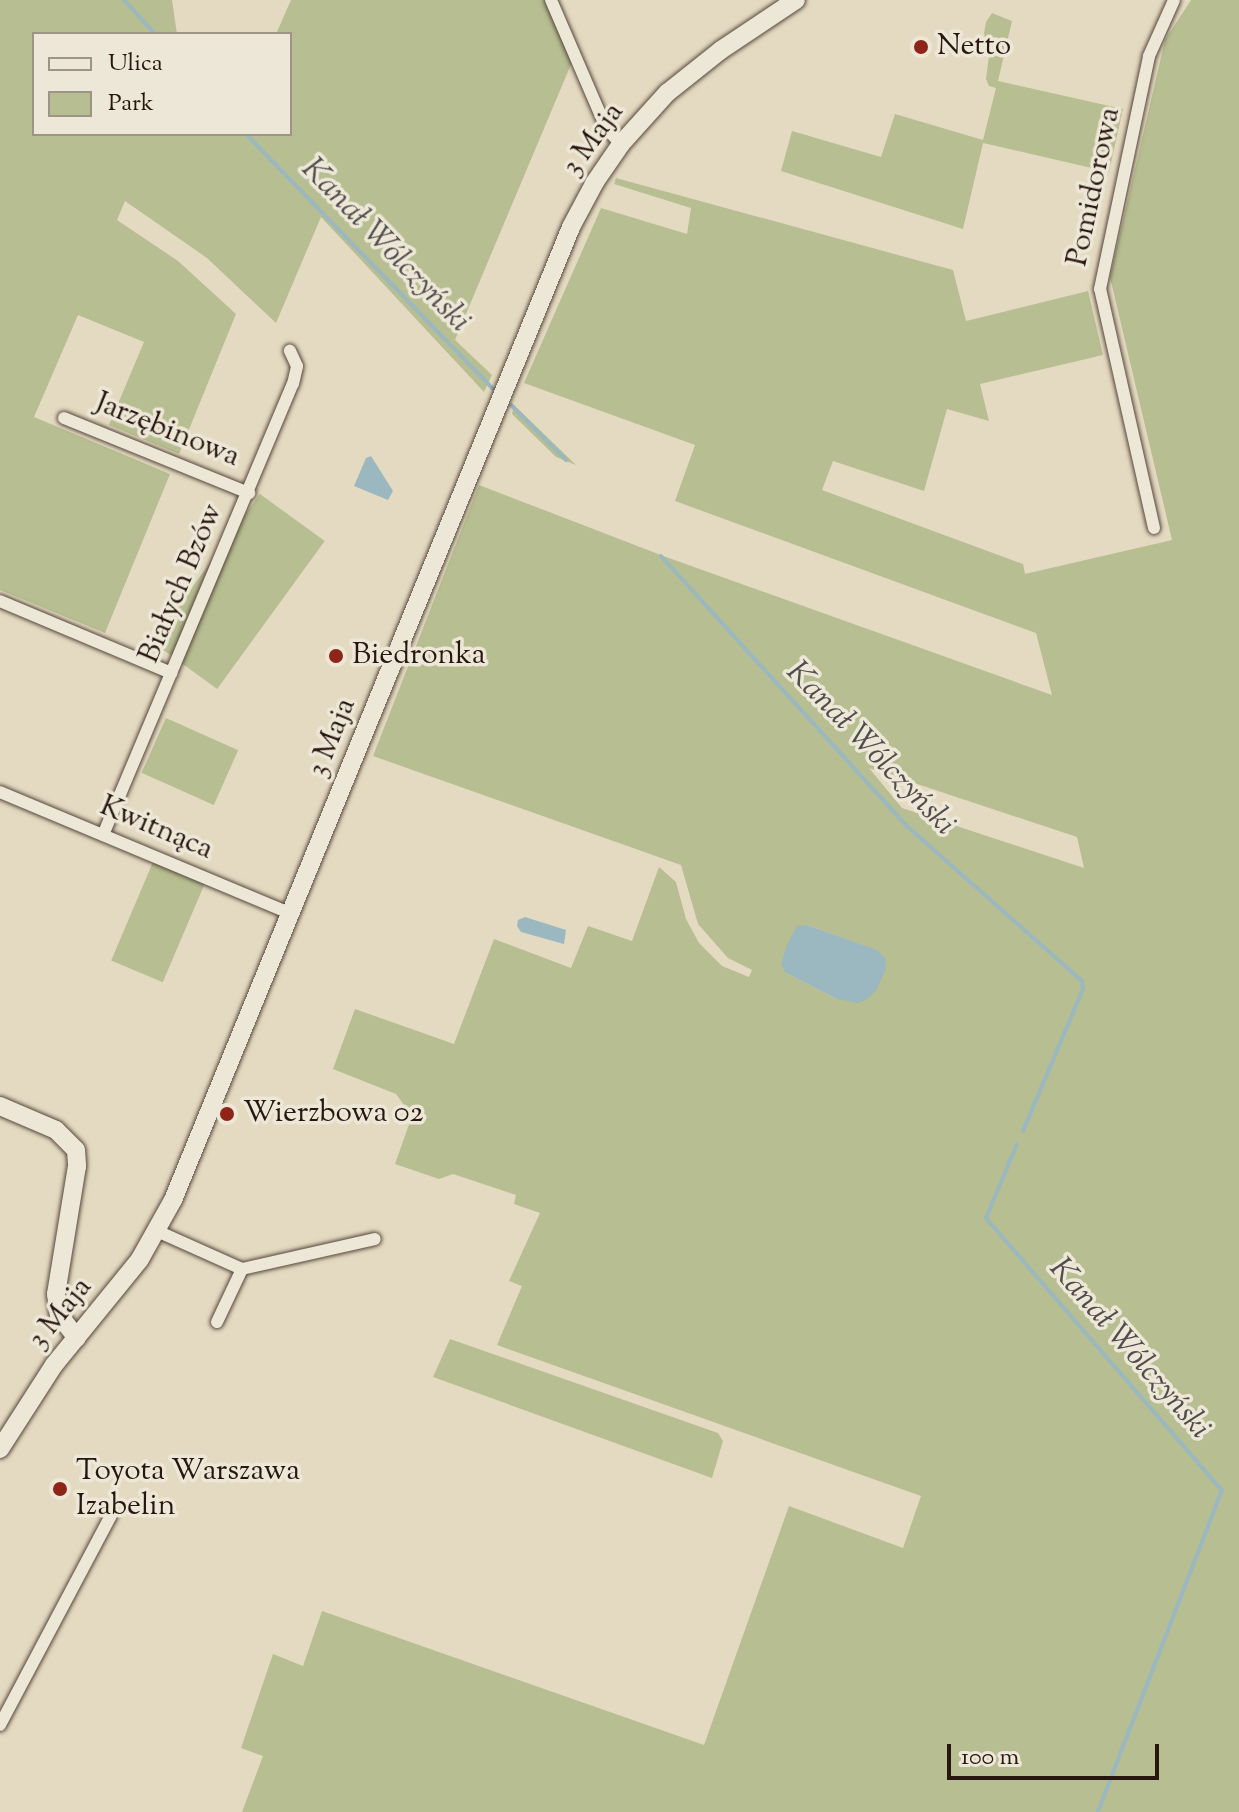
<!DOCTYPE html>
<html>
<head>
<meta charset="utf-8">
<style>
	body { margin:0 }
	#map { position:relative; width:1239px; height:1812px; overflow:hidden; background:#e4dac1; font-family:"Sorts Mill Goudy",serif }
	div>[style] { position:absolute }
	.green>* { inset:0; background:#b7be91; transform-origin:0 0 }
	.water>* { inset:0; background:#9bb7bf }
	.stream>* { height:4px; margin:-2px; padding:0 2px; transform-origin:2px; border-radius:2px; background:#9bb7bf }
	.roads { filter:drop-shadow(0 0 2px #57473c) drop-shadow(0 0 2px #57473c) }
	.street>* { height:12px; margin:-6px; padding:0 6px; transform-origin:6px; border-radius:6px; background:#ede7d7 }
	.secondary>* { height:18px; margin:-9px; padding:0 9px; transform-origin:9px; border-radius:9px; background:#ede7d7 }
	.dots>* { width:22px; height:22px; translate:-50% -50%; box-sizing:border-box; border:4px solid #ede7d7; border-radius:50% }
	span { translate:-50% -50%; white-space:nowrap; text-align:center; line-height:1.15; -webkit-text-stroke:7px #ede7d7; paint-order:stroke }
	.poi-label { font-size:30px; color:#281610 }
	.left { translate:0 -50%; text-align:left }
	.street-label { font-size:30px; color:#281610 }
	.water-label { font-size:32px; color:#504e4d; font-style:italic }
	.legend { position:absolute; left:32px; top:32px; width:260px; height:104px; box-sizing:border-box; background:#ede7d7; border:2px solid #9e9387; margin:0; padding:10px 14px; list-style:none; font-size:24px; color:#281610 }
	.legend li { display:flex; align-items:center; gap:16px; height:40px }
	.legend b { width:40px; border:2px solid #9e9387 }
	.scale { position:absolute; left:947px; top:1744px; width:212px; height:36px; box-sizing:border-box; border:4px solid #281610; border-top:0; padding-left:10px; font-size:24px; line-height:28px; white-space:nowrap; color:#281610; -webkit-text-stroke:6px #ede7d7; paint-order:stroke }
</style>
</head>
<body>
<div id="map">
	<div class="green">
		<i style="clip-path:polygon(0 0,172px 0,177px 34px,34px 34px,34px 134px,290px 134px,290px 34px,276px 34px,291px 0,546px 0,572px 62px,455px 340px,492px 375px,484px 392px,321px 217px,276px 323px,207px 258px,125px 201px,117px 220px,178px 261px,236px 314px,179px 454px,109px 425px,144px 342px,78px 315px,34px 417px,170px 474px,105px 633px,0 590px)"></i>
		<i style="clip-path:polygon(evenodd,1191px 0,1239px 0,1239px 1812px,242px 1812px,263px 1756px,241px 1748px,273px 1654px,303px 1666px,322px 1611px,704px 1745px,789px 1506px,903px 1548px,921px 1496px,497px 1345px,522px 1286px,509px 1281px,540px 1213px,514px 1204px,516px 1195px,453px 1174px,439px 1179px,395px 1164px,412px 1116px,396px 1094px,333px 1069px,355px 1009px,454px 1044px,494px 939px,571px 968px,588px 926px,632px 941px,659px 867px,676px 882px,686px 919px,699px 943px,722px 966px,749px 977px,752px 970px,728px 958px,698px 924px,681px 865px,373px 756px,479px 485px,666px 557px,1052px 695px,1036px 633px,675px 501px,695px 445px,524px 383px,601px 208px,687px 234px,691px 208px,614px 184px,616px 178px,953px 270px,966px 321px,1088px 291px,1103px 355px,980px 384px,989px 421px,947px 409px,924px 491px,833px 461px,822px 490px,1023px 564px,1025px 574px,1172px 540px,1110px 277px,1165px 40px,1191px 0,869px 768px,1077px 837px,1084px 868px,902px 808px,869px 768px,1191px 0,807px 925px,876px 950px,884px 958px,837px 999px,786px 973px,807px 925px)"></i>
		<i style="clip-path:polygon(992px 13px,1012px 21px,998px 81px,1123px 109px,1109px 172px,983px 143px,963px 229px,781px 171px,792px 131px,881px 157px,895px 114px,983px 140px,996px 88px,989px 86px,986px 79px,989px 56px,984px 33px,986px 22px)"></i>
		<i style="clip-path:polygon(514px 405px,576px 465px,556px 457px,512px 414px)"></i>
		<i style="left:260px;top:494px;width:80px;height:183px;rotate:36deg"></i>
		<i style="left:166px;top:718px;width:79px;height:60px;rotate:24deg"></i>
		<i style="left:153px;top:862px;width:56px;height:107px;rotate:23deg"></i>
		<i style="clip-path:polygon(450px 1339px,718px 1433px,723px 1441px,712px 1478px,433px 1377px)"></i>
	</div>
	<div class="water">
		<i style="clip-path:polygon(371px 456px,393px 491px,388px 500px,354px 486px,366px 458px)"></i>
		<i style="clip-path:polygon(525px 917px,566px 930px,564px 944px,521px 932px,517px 926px,518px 920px)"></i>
		<i style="clip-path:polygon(807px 925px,877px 950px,885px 958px,886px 969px,876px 991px,866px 1000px,858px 1003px,837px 999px,786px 973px,781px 964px,787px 945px,797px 926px)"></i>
	</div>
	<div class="stream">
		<i style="left:124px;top:0;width:46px;rotate:47.6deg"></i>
		<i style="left:246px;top:134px;width:355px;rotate:45.9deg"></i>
		<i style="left:511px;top:405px;width:78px;rotate:45deg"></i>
		<i style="left:661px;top:556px;width:367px;rotate:47.7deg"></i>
		<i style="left:908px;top:827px;width:232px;rotate:41.5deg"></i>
		<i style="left:1082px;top:981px;width:8px;rotate:83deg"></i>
		<i style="left:1083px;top:989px;width:154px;rotate:112.9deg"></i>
		<i style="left:1017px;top:1144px;width:80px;rotate:112.7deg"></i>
		<i style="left:986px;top:1218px;width:360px;rotate:49.1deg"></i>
		<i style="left:1222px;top:1490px;width:345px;rotate:111.1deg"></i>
	</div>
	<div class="roads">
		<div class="street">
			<i style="left:551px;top:0;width:139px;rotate:66.7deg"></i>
			<i style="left:606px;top:128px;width:22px;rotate:47deg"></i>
			<i style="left:64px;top:418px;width:200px;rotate:22.1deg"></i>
			<i style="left:1154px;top:528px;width:245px;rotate:-102.7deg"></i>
			<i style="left:1100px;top:289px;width:238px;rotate:-78.1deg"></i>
			<i style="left:1149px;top:56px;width:61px;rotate:-65.9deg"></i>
			<i style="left:0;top:601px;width:186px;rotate:22.8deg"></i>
			<i style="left:0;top:792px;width:316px;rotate:22.7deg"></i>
			<i style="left:103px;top:835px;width:489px;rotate:-67.2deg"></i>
			<i style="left:293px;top:384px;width:18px;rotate:-77deg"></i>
			<i style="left:297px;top:366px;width:17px;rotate:-115deg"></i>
			<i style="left:157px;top:1231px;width:93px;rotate:24.1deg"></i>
			<i style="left:242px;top:1269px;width:136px;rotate:-12.7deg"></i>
			<i style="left:217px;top:1322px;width:59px;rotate:-64.7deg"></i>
			<i style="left:0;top:1725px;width:238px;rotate:-62.1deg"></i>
		</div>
		<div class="secondary">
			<i style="left:0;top:1106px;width:61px;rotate:23.2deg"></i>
			<i style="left:56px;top:1130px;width:28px;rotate:45deg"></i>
			<i style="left:76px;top:1150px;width:16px;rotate:86deg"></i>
			<i style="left:77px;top:1166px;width:130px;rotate:99.3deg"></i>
			<i style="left:56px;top:1294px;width:21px;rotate:82deg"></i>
			<i style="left:59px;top:1315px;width:29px;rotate:52deg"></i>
			<i style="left:0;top:1449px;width:100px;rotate:-57.3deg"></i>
			<i style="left:54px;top:1365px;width:136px;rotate:-50.9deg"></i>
			<i style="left:140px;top:1259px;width:68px;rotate:-60.8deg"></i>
			<i style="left:173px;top:1200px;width:1051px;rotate:-67.75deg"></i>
			<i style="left:571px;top:227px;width:51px;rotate:-61.9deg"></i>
			<i style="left:595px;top:182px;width:46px;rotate:-55.6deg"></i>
			<i style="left:621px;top:144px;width:69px;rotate:-48deg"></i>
			<i style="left:667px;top:93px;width:69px;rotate:-38.5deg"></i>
			<i style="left:721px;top:50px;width:90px;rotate:-33.7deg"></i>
		</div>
	</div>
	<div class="dots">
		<i style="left:921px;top:47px;background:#8f2418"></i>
		<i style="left:336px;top:656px;background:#8f2418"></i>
		<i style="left:227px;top:1114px;background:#8f2418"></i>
		<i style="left:60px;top:1489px;background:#8f2418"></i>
	</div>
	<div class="poi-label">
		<span class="left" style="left:937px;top:47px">Netto</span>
		<span class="left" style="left:352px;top:656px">Biedronka</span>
		<span class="left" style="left:243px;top:1114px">Wierzbowa 02</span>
		<span class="left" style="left:76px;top:1489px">Toyota Warszawa<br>Izabelin</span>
	</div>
	<div class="street-label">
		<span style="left:594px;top:140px;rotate:-54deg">3 Maja</span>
		<span style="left:1095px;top:187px;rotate:-78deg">Pomidorowa</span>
		<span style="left:167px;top:431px;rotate:22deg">Jarzębinowa</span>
		<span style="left:182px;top:584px;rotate:-67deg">Białych Bzów</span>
		<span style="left:333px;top:738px;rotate:-68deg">3 Maja</span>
		<span style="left:156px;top:829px;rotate:23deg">Kwitnąca</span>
		<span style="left:61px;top:1314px;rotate:-51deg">3 Maja</span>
	</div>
	<div class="water-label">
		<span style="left:385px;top:246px;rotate:46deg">Kanał Wólczyński</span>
		<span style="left:870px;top:749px;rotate:46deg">Kanał Wólczyński</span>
		<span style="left:1129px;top:1349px;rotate:49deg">Kanał Wólczyński</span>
	</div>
	<ul class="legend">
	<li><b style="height:10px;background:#ede7d7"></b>Ulica</li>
	<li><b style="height:22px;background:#b7be91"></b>Park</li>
	</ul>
	<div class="scale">100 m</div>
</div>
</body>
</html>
